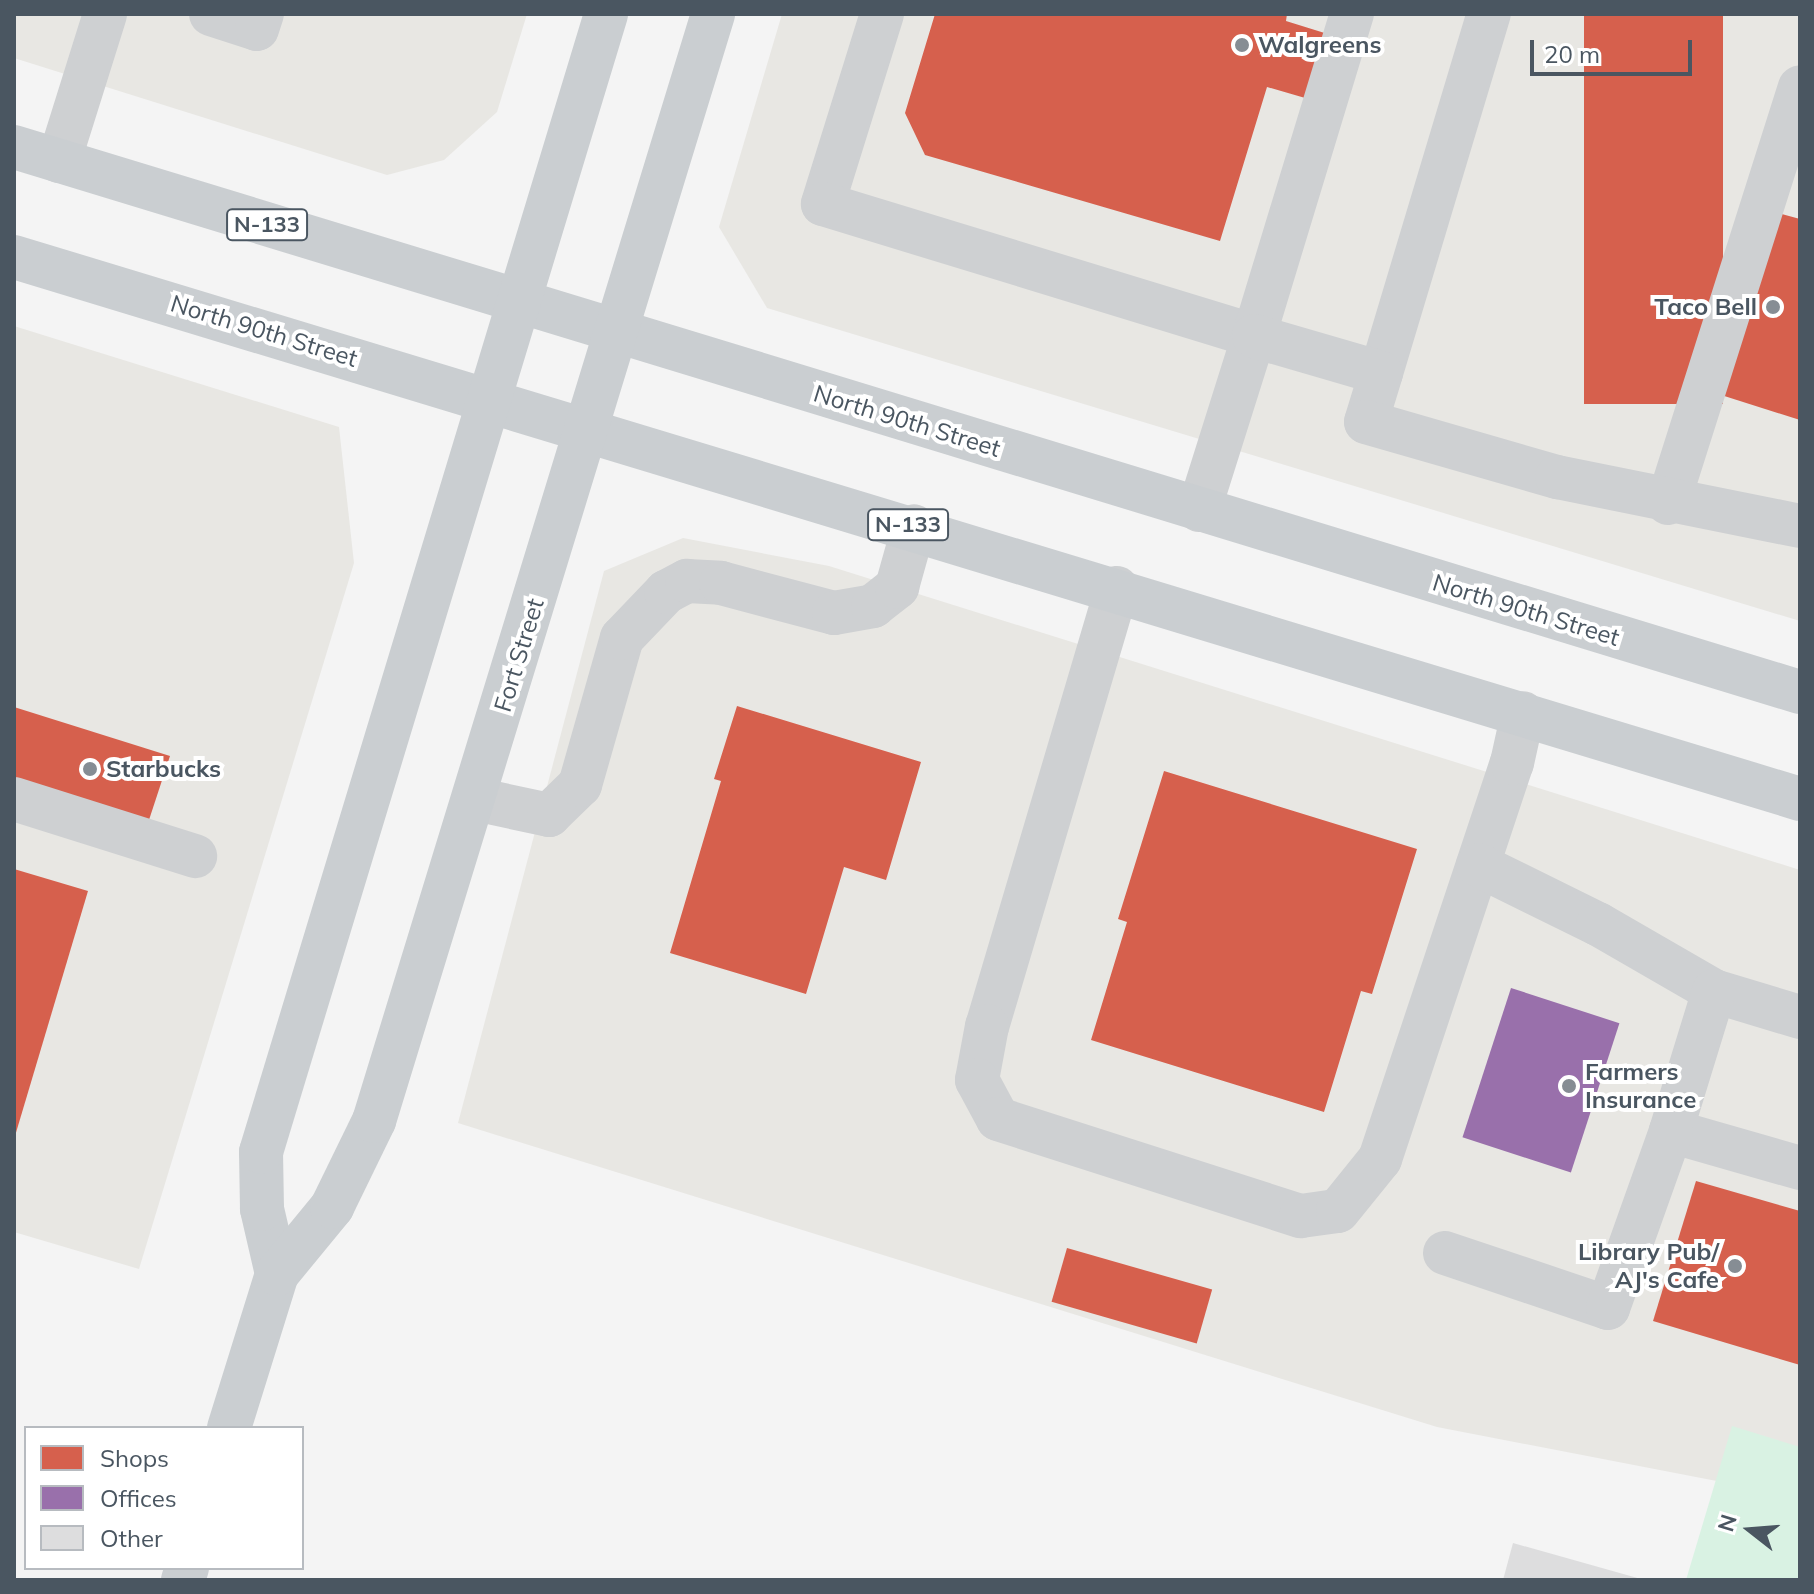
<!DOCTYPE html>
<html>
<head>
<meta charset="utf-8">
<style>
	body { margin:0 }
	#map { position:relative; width:1814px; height:1594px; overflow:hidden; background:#f4f4f4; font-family:Mulish,sans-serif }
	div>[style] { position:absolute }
	.commercial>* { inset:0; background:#e8e7e3 }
	.green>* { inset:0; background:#d9f2e3 }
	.shops>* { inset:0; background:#d6604d; transform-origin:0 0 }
	.offices>* { inset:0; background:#9970ab; transform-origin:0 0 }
	.building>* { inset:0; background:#ddddde }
	.minor>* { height:44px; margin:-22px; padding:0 22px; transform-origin:22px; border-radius:22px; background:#ced0d2 }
	.major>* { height:44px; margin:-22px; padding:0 22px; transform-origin:22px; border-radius:22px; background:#caced1 }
	.dots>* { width:22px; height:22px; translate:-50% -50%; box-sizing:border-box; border:4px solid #fff; border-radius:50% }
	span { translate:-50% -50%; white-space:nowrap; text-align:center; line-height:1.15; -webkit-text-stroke:8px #fff; paint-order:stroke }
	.shield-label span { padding:2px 6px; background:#fff; border:2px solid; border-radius:6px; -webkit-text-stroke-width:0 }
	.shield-label { font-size:22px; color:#4a5661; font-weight:700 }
	.poi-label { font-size:24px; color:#4a5661; font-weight:700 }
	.left { translate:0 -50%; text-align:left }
	.right { translate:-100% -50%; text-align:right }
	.street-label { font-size:24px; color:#4a5661 }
	.frame { position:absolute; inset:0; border:16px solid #4a5661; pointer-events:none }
	.legend { position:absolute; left:24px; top:1426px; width:280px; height:144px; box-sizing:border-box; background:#fff; border:2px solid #b7bbc0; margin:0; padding:10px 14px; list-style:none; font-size:24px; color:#4a5661 }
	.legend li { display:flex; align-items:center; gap:16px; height:40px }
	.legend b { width:40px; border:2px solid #b7bbc0 }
	.north { position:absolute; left:1710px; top:1490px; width:80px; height:80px; -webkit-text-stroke:6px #fff; paint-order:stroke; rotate:287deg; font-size:22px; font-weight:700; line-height:32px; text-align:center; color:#4a5661 }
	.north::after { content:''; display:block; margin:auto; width:28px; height:36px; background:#4a5661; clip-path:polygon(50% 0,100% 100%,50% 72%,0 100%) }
	.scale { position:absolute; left:1530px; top:40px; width:162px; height:36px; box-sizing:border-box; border:4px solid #4a5661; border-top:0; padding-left:10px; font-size:24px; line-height:28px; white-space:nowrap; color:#4a5661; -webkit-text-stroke:6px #fff; paint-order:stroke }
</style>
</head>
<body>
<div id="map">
	<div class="commercial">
		<i style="clip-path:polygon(14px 14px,527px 14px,497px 112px,444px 160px,387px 175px,14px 58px)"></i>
		<i style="clip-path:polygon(782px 14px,1800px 14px,1800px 621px,767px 308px,719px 227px)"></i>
		<i style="clip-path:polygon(14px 326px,339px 427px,354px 563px,139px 1269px,14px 1232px)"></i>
		<i style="clip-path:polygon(683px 538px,829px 566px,1800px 870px,1800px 1497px,1437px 1427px,458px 1123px,604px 571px)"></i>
	</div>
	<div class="green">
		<i style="clip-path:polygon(1732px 1426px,1800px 1447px,1800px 1580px,1686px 1580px)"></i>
	</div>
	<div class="shops">
		<i style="clip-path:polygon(935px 14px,1287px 14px,1286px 21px,1331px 35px,1312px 100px,1267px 87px,1220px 241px,925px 155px,905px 113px)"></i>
		<i style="left:1584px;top:14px;width:139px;height:390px"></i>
		<i style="clip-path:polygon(1774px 212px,1800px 219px,1800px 420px,1718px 394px)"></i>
		<i style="clip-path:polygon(737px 706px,921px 762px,886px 880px,844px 867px,806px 994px,670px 953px,721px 781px,714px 779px)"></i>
		<i style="clip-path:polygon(14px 707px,170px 756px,148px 823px,14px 781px)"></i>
		<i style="clip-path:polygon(1164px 771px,1417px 849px,1372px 994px,1361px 991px,1324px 1112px,1091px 1040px,1127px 922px,1118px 919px)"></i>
		<i style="clip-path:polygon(14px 869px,88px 891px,15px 1136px,14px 1136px)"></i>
		<i style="clip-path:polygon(1696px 1181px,1800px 1211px,1800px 1365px,1653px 1321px)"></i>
		<i style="left:1067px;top:1248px;width:151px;height:56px;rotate:16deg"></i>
	</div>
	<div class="offices">
		<i style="left:1511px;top:988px;width:114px;height:157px;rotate:18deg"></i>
	</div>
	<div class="building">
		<i style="clip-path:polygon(1513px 1543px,1641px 1579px,1641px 1580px,1503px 1580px)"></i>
	</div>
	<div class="minor">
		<i style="left:211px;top:14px;width:48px;rotate:18.1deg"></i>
		<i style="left:257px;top:29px;width:16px;rotate:-72deg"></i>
		<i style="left:882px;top:14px;width:199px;rotate:107.3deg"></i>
		<i style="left:823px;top:204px;width:451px;rotate:17deg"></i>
		<i style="left:1254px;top:336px;width:337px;rotate:-73.1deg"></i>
		<i style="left:59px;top:161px;width:154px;rotate:-72.6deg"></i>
		<i style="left:1381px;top:373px;width:375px;rotate:-73.3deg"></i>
		<i style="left:1668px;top:503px;width:436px;rotate:-72.4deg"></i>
		<i style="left:1199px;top:510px;width:182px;rotate:-72.5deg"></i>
		<i style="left:1254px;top:336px;width:132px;rotate:16.2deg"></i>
		<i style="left:1381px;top:373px;width:51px;rotate:107deg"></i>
		<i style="left:1366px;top:422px;width:199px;rotate:16.1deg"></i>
		<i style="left:1557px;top:477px;width:248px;rotate:11.4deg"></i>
		<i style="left:1117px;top:588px;width:457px;rotate:106.5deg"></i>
		<i style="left:987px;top:1026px;width:55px;rotate:100.5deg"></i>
		<i style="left:977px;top:1080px;width:44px;rotate:61.7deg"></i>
		<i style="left:998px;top:1119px;width:318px;rotate:17.8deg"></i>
		<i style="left:1301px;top:1216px;width:37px;rotate:-8deg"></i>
		<i style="left:1338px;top:1211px;width:67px;rotate:-51.1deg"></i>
		<i style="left:1380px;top:1159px;width:417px;rotate:-71.6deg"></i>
		<i style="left:1512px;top:763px;width:51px;rotate:-77.6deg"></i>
		<i style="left:14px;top:799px;width:190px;rotate:17.5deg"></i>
		<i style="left:475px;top:799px;width:76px;rotate:12.2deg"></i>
		<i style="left:549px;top:815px;width:43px;rotate:-44.1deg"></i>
		<i style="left:580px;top:785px;width:153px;rotate:-74.1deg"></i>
		<i style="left:622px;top:638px;width:64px;rotate:-46.3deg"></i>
		<i style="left:666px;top:592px;width:24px;rotate:-28deg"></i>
		<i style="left:687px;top:581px;width:34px;rotate:3deg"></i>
		<i style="left:721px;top:583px;width:117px;rotate:14.9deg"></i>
		<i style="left:834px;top:613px;width:40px;rotate:-10deg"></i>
		<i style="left:873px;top:606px;width:31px;rotate:-38deg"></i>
		<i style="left:897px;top:587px;width:63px;rotate:-74.4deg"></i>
		<i style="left:1478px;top:865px;width:134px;rotate:26.2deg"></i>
		<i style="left:1598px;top:924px;width:134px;rotate:30deg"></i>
		<i style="left:1800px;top:1017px;width:90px;rotate:-163.2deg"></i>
		<i style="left:1714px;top:991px;width:146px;rotate:107.1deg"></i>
		<i style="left:1671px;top:1131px;width:134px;rotate:16deg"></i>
		<i style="left:1445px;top:1253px;width:172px;rotate:18.6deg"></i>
		<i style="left:1608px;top:1308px;width:188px;rotate:-70.4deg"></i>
	</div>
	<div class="major">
		<i style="left:14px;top:147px;width:1867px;rotate:16.97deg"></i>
		<i style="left:14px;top:257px;width:1866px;rotate:16.88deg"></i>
		<i style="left:277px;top:1274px;width:67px;rotate:-103deg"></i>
		<i style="left:262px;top:1209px;width:57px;rotate:-91deg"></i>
		<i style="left:261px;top:1152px;width:1189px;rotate:-73.13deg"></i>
		<i style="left:229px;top:1428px;width:161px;rotate:-72.7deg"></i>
		<i style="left:277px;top:1274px;width:87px;rotate:-50.6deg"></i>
		<i style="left:332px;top:1207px;width:96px;rotate:-64deg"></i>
		<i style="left:374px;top:1121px;width:1158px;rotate:-72.97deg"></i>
		<i style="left:183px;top:1580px;width:13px;rotate:-72deg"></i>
	</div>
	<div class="dots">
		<i style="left:1242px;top:45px;background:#868d94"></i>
		<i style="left:1773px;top:307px;background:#868d94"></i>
		<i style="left:90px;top:769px;background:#868d94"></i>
		<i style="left:1569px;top:1086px;background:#868d94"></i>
		<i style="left:1735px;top:1266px;background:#868d94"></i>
	</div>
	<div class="shield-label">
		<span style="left:267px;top:225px">N-133</span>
		<span style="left:908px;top:525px">N-133</span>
	</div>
	<div class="poi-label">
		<span class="left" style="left:1258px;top:45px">Walgreens</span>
		<span class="right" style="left:1757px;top:307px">Taco Bell</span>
		<span class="left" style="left:106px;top:769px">Starbucks</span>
		<span class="left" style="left:1585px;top:1086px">Farmers<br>Insurance</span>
		<span class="right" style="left:1719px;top:1266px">Library Pub/<br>AJ's Cafe</span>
	</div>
	<div class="street-label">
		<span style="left:264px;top:331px;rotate:17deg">North 90th Street</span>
		<span style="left:907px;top:421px;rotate:17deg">North 90th Street</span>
		<span style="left:1526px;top:610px;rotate:17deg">North 90th Street</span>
		<span style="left:519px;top:655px;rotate:-73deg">Fort Street</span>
	</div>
	<div class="frame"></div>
	<ul class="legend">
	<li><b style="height:22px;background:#d6604d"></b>Shops</li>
	<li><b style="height:22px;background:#9970ab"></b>Offices</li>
	<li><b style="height:22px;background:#ddddde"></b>Other</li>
	</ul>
	<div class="north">N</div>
	<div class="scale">20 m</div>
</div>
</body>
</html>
